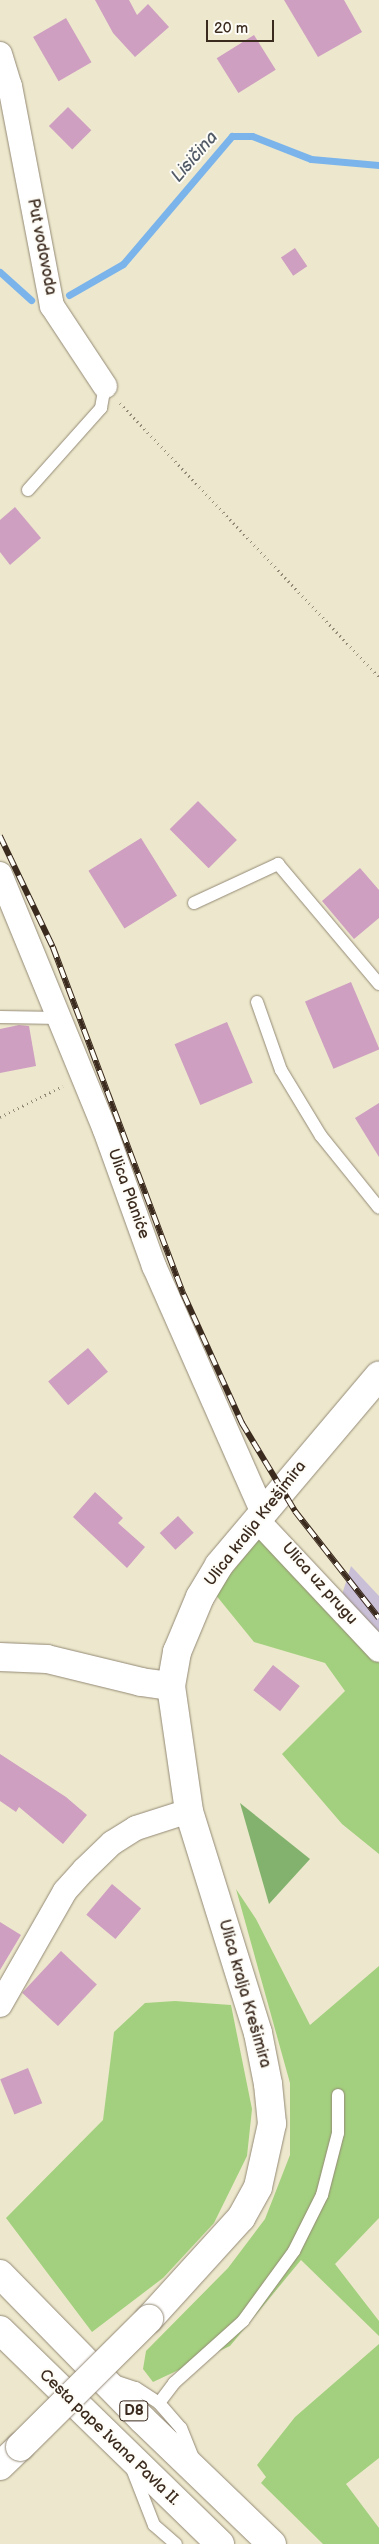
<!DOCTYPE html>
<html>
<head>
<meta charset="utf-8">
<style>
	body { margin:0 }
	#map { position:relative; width:379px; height:2544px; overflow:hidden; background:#ede8cd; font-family:"Balsamiq Sans",sans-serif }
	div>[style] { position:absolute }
	.industrial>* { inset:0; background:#c9bfd7 }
	.green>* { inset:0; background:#a3d07e }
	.forest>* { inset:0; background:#82b26d }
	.stream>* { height:7px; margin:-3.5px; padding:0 3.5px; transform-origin:3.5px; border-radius:3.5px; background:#7bb4eb }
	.building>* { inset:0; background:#ce9fc0; transform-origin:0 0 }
	.path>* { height:3px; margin-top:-1.5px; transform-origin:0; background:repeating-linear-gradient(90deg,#948976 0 1px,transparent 0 5px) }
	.roads { filter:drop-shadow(0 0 1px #948976) drop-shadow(0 0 1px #948976) }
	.service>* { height:12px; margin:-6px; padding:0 6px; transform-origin:6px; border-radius:6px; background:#fff }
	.minor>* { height:24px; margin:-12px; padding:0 12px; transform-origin:12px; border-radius:12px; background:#fff }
	.tertiary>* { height:28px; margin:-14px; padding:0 14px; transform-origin:14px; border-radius:14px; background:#fff }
	.primary>* { height:28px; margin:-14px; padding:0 14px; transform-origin:14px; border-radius:14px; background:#fff }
	.rail>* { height:5.5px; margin-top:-2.75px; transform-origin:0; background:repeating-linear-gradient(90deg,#fdfcf7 0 11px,#3b2a1e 0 22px); box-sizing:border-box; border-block:1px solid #3b2a1e }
	.bridges { filter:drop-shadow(0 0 1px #948976) drop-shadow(0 0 1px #948976) }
	.tertiary-bridge>* { height:28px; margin:-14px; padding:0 14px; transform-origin:14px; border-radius:14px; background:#fff }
	span { translate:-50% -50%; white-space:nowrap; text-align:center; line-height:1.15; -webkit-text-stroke:4px #fdfcf7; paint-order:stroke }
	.shield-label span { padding:1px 4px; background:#fdfcf7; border:1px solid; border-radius:4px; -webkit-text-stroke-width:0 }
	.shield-label { font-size:15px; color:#3b2a1e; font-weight:700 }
	.street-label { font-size:16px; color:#3b2a1e }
	.water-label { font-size:18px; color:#515a66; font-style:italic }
	.scale { position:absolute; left:206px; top:20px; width:68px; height:22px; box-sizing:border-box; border:2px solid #3b2a1e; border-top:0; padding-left:6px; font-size:15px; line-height:18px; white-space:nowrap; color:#3b2a1e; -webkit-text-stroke:4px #fdfcf7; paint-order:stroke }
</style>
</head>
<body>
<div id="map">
	<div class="industrial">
		<i style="clip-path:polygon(351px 1566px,379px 1596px,379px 1643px,340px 1601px)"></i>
	</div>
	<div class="green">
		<i style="clip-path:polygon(262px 1538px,379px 1661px,379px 1854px,342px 1824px,282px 1754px,345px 1691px,325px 1663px,254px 1642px,215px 1594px,258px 1539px)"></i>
		<i style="clip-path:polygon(236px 1889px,256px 1919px,310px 2025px,379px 1966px,379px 2218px,335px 2264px,379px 2321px,379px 2336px,301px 2260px,230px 2346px,153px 2382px,143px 2369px,146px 2351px,228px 2268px,265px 2219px,290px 2155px,290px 2083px)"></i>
		<i style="clip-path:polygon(175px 2001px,231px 2005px,252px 2109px,247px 2156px,214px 2223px,163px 2278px,92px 2332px,6px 2218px,103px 2120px,114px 2032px,145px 2003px)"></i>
		<i style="clip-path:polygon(379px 2344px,379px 2458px,346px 2484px,379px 2528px,379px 2544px,323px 2544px,261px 2483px,266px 2477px,257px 2465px,295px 2417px)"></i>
	</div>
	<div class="forest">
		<i style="clip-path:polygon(240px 1803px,310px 1859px,269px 1904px)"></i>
	</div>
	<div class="stream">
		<i style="left:0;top:272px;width:42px;rotate:42.1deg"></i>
		<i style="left:69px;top:295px;width:62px;rotate:-29.9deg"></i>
		<i style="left:123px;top:264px;width:168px;rotate:-49.6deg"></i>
		<i style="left:232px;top:136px;width:20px"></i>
		<i style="left:252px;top:136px;width:63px;rotate:21.3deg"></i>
		<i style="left:311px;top:159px;width:68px;rotate:5deg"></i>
	</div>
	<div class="building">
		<i style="clip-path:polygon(95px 0,129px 0,137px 15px,148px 4px,169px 27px,135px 57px,113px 33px)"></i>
		<i style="clip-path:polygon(284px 0,344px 0,362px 32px,318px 57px)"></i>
		<i style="left:66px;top:18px;width:51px;height:38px;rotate:60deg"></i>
		<i style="left:254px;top:35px;width:41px;height:44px;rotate:58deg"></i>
		<i style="left:68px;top:107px;width:33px;height:27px;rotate:45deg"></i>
		<i style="left:295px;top:248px;width:22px;height:17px;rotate:56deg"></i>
		<i style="clip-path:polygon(15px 507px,41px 538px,10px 565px,0 552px,0 520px)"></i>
		<i style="left:198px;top:801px;width:55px;height:40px;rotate:45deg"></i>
		<i style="left:141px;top:838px;width:68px;height:62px;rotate:58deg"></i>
		<i style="clip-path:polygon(360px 868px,379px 890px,379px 918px,354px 939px,322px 901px)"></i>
		<i style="left:351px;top:982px;width:73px;height:50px;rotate:67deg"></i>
		<i style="left:227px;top:1022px;width:66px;height:57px;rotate:67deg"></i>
		<i style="clip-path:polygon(19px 1025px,29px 1026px,36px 1066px,0 1073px,0 1029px)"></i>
		<i style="clip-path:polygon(379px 1103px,379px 1157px,355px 1118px)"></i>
		<i style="left:88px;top:1348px;width:31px;height:52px;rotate:50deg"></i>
		<i style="clip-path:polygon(95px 1492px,123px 1518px,118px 1523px,145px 1547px,127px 1568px,73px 1517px)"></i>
		<i style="left:178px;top:1516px;width:23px;height:25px;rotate:47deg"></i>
		<i style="left:273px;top:1665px;width:34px;height:32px;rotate:38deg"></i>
		<i style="clip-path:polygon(0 1754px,66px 1797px,87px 1815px,63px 1844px,19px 1807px,16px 1812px,0 1801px)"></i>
		<i style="left:112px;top:1884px;width:38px;height:40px;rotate:40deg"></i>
		<i style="clip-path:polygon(0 1922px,21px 1935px,0 1970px)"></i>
		<i style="left:61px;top:1951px;width:49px;height:57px;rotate:43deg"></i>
		<i style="left:28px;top:2068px;width:38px;height:30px;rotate:68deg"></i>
	</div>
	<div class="path">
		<i style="left:120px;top:403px;width:377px;rotate:46.6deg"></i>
		<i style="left:0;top:1117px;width:70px;rotate:-26.2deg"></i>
	</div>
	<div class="roads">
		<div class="service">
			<i style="left:28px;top:490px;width:110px;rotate:-48.3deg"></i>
			<i style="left:101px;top:408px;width:22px;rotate:-80deg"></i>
			<i style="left:194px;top:903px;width:93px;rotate:-24.9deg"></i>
			<i style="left:278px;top:864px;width:157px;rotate:49.9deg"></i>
			<i style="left:257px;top:1002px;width:72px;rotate:70.6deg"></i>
			<i style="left:281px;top:1070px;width:77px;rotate:58.8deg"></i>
			<i style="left:321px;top:1136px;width:92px;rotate:51.1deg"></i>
			<i style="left:0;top:1017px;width:60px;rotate:1deg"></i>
			<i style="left:114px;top:2381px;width:23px;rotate:18deg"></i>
			<i style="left:136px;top:2388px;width:27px;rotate:33deg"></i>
			<i style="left:159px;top:2403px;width:33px;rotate:49deg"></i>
			<i style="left:181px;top:2428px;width:35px;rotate:68deg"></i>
			<i style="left:159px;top:2403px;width:25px;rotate:-53deg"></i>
			<i style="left:174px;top:2383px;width:93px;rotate:-41.9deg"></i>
			<i style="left:243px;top:2321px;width:87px;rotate:-53.9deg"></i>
			<i style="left:294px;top:2251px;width:63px;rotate:-63.4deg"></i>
			<i style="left:322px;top:2195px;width:64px;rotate:-75.5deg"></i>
			<i style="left:338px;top:2133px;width:38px;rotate:-90deg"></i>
			<i style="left:131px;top:2466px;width:63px;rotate:68.7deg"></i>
			<i style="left:154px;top:2525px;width:29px;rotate:41deg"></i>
		</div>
		<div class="minor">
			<i style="left:0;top:54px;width:34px;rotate:73deg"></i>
			<i style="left:10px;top:86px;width:224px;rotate:79.2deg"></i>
			<i style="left:52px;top:306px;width:96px;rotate:56.5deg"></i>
			<i style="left:0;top:874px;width:277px;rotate:67.7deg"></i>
			<i style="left:105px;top:1130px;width:145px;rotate:70.2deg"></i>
			<i style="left:154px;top:1266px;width:268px;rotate:66.2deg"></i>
			<i style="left:257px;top:1520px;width:178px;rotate:46.8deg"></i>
			<i style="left:0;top:2005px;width:131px;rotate:-60.3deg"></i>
			<i style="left:65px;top:1891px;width:28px;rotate:-48deg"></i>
			<i style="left:84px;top:1870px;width:39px;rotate:-44deg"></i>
			<i style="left:112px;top:1843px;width:28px;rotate:-32deg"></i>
			<i style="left:136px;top:1828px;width:56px;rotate:-17.8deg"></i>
		</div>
		<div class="tertiary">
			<i style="left:0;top:1657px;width:47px;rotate:2.4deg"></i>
			<i style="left:47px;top:1659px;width:97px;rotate:13.7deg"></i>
			<i style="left:141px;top:1682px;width:30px;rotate:8deg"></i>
			<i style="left:149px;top:2319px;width:137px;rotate:-47.7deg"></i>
			<i style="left:241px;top:2218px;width:35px;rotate:-61deg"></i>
			<i style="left:258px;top:2187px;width:65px;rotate:-77.5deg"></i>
			<i style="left:272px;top:2124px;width:40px;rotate:-95.7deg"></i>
			<i style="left:268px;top:2084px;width:52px;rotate:-101.1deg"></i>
			<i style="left:258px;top:2033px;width:232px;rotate:-107.3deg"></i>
			<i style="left:189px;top:1811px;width:126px;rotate:-98.2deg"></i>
			<i style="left:171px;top:1686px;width:35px;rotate:-80deg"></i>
			<i style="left:177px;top:1652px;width:60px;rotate:-67.3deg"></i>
			<i style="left:200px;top:1597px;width:37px;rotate:-59deg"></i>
			<i style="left:219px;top:1565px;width:248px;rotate:-49.8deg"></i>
			<i style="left:0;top:2466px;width:28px;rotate:-44deg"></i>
		</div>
		<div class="primary">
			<i style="left:0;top:2274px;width:204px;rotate:45.6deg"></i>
			<i style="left:143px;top:2420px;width:179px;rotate:43.9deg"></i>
			<i style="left:0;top:2330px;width:307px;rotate:44.2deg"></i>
		</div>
	</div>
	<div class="rail">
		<i style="left:0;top:836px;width:123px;rotate:64.5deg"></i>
		<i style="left:53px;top:947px;width:372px;rotate:69.4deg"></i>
		<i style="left:184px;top:1295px;width:141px;rotate:65.6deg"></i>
		<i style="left:242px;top:1423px;width:103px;rotate:58.9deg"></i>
		<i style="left:295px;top:1511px;width:136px;rotate:51.9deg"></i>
	</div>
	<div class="bridges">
		<div class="tertiary-bridge">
			<i style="left:20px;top:2447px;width:182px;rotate:-44.8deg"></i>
		</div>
	</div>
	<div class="shield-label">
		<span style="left:134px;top:2411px">D8</span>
	</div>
	<div class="street-label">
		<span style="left:41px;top:247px;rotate:79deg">Put vodovoda</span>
		<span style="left:128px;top:1194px;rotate:70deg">Ulica Planiće</span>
		<span style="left:256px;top:1524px;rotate:-52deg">Ulica kralja Krešimira</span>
		<span style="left:319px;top:1584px;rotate:48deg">Ulica uz prugu</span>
		<span style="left:244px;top:1994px;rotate:74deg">Ulica kralja Krešimira</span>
		<span style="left:109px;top:2438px;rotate:44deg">Cesta pape Ivana Pavla II.</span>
	</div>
	<div class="water-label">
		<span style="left:195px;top:157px;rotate:-49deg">Lisičina</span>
	</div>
	<div class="scale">20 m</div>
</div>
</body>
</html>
